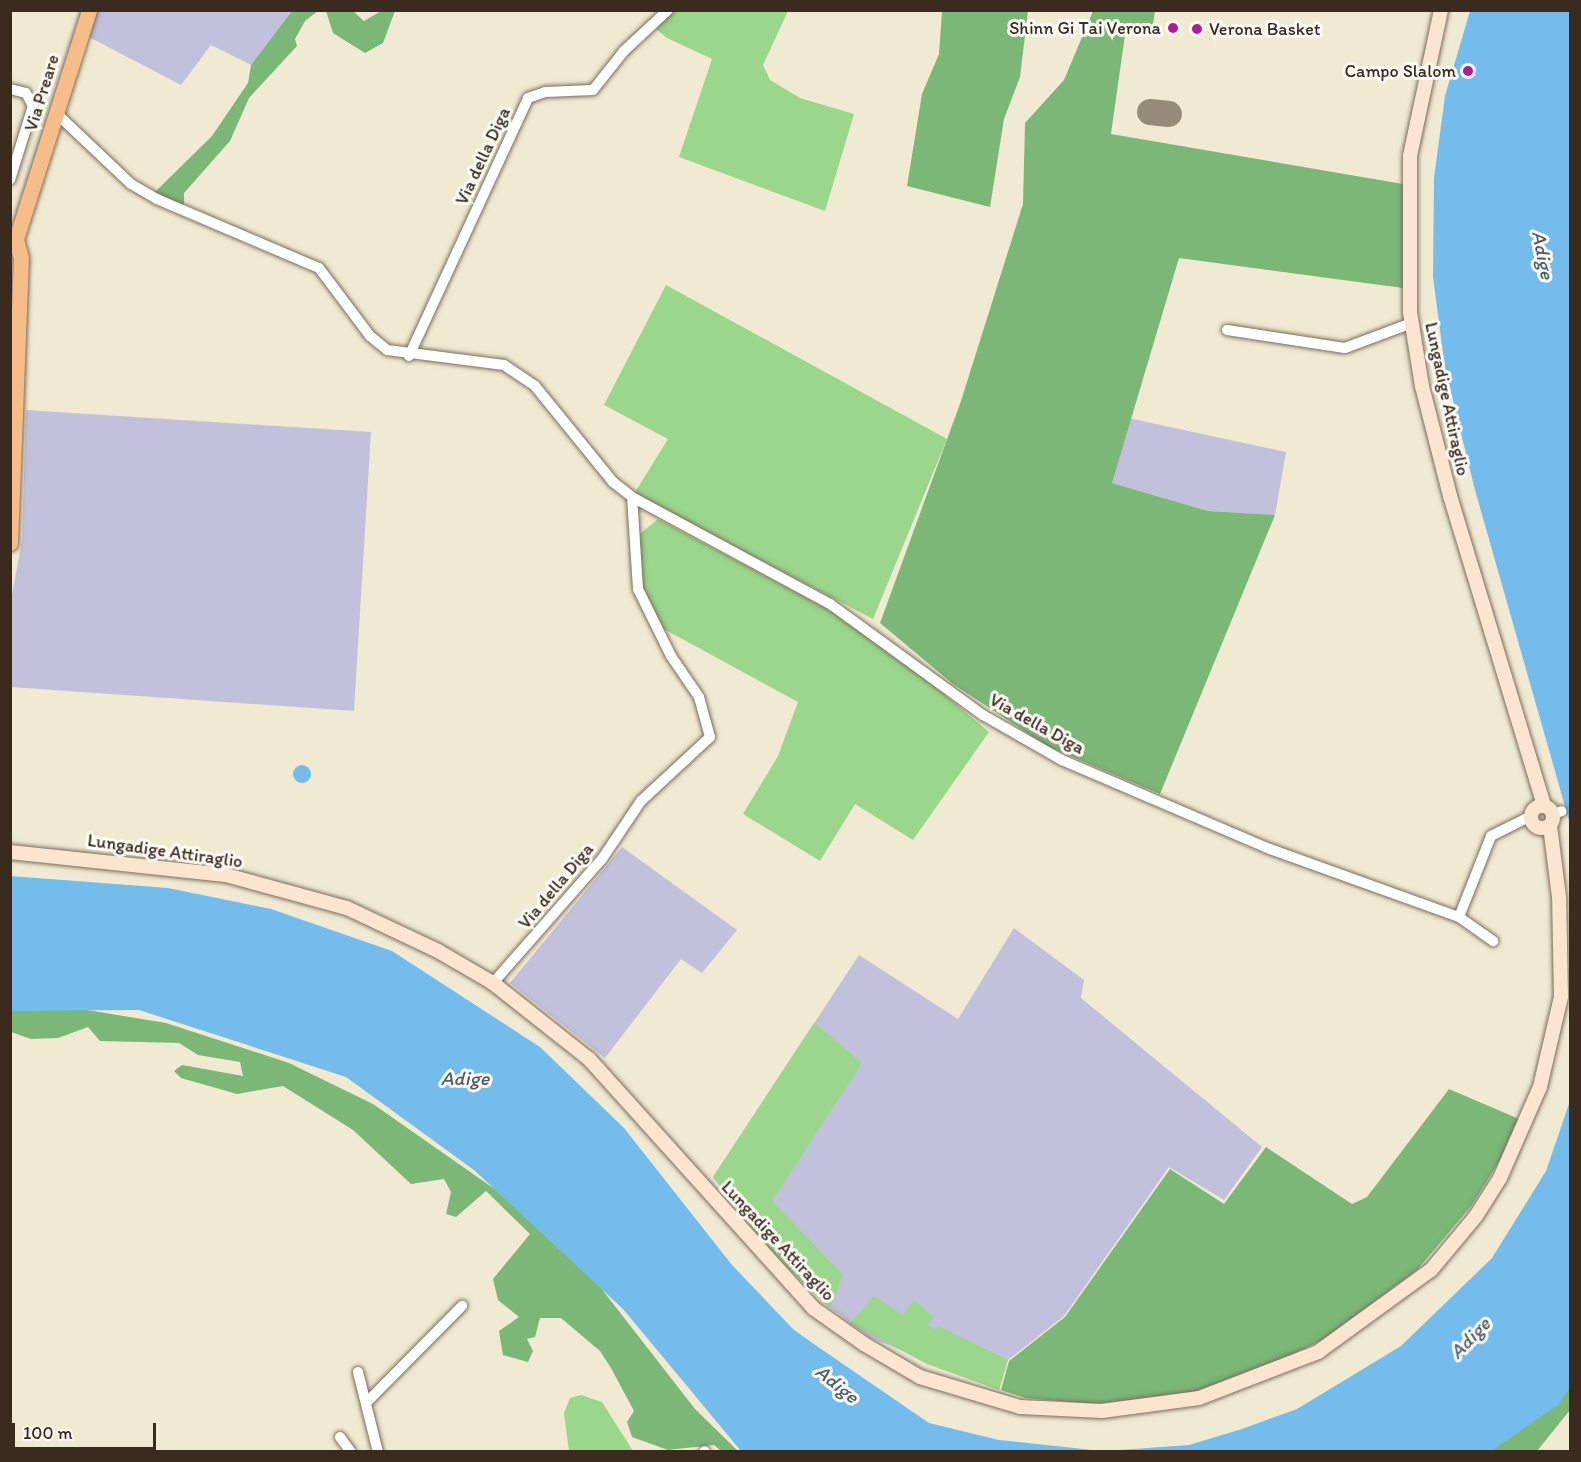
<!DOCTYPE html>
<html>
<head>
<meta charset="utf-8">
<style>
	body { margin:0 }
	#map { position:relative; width:1581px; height:1462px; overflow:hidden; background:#f1ead2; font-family:Itim,sans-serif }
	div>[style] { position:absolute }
	.industrial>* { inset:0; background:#c2c1dc }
	.green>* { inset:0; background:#9ad68b }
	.forest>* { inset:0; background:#7bb777 }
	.water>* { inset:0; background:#73bceb }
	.round { border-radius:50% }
	.taxiway>* { height:26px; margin:-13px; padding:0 13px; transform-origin:13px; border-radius:13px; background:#968a78 }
	.roads { filter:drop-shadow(0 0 2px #7b6d5d) drop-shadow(0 0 2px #7b6d5d) }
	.street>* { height:10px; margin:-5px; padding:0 5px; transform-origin:5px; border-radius:5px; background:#fff }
	.secondary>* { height:14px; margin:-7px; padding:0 7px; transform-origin:7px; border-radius:7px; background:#fce5cf }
	.secondary>.ring { margin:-7px; padding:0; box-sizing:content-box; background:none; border:14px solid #fce5cf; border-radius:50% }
	.primary>* { height:15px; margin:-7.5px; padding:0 7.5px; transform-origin:7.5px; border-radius:7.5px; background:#f7bd88 }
	.dots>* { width:16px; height:16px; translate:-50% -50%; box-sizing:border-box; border:3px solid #fdfcf7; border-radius:50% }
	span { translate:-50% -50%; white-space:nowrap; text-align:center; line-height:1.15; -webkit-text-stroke:6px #fdfcf7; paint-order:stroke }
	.poi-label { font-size:18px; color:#3b2a1e }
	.right { translate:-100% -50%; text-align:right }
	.left { translate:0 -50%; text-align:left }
	.street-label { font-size:18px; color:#3b2a1e }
	.water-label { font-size:20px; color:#4f5d66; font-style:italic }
	.frame { position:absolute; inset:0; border:12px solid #3b2a1e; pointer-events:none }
	.scale { position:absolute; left:12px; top:1423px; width:144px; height:27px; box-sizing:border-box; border:3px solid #3b2a1e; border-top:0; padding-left:8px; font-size:18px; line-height:21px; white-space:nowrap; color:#3b2a1e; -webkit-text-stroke:4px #fdfcf7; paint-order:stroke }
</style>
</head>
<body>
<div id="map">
	<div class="industrial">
		<i style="clip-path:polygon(94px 11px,292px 11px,251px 65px,211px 45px,181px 85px,87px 36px)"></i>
		<i style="clip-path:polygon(26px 410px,371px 432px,354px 711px,11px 687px,10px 606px,22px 540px)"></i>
		<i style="clip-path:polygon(1128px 418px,1286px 452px,1275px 515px,1208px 511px,1112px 483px)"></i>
		<i style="clip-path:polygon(622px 847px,737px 930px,702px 973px,681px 959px,605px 1058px,510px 983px)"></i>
		<i style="clip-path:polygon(1014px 928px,1084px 980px,1081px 998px,1262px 1147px,1224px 1200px,1169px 1167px,1064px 1316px,1008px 1360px,999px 1390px,869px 1337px,825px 1304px,770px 1251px,713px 1177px,859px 955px,958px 1019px)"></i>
	</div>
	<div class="green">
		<i style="clip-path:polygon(661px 11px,788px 11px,763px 65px,770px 80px,800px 98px,854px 114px,825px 211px,679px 157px,712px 59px,667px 38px,649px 23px)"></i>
		<i style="clip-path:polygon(666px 285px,947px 439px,873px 619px,634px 494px,668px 439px,604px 405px)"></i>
		<i style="clip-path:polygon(658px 519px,869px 631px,989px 732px,913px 840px,855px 804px,820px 861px,743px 814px,778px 756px,798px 702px,662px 628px,641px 588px,636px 537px)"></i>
		<i style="clip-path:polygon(814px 1023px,862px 1063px,772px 1201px,843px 1275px,830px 1308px,770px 1251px,713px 1177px)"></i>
		<i style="clip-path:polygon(874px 1296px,903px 1315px,914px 1300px,933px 1316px,928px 1325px,935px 1329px,938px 1326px,1008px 1360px,999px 1390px,927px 1364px,850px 1323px)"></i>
		<i style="clip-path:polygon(581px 1395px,602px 1402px,633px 1451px,569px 1451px,564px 1413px,570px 1398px)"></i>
	</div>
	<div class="forest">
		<i style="clip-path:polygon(292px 11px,318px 11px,305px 21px,295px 39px,297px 46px,249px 98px,230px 141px,184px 193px,184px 206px,154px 193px,212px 136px,248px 83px,251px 65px)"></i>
		<i style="clip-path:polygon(326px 11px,353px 11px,364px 21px,381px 11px,395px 11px,383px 43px,365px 53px,333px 33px)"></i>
		<i style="clip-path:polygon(942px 11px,1028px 11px,1020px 77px,1004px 119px,990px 207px,907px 186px,922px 94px,939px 54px)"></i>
		<i style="clip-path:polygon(1093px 11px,1155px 11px,1152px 31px,1126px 28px,1111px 134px,1403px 184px,1403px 288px,1179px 258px,1112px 483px,1208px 511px,1275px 515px,1160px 794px,1047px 746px,953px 684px,880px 623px,961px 401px,1023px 204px,1025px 123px,1064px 80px)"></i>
		<i style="clip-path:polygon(11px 1008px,75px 1008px,166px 1023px,289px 1063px,373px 1104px,496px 1190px,597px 1283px,695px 1409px,738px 1451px,721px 1451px,714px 1445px,668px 1450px,632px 1437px,627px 1422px,634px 1411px,611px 1368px,600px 1351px,561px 1318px,540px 1318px,535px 1337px,527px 1339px,533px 1351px,528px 1362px,503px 1355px,499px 1331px,519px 1317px,498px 1300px,493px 1279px,530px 1234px,486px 1191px,456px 1217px,446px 1214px,451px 1192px,444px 1179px,411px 1184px,353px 1130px,283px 1086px,237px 1094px,181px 1078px,174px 1071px,182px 1065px,243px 1076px,240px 1062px,198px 1055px,179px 1043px,100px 1041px,88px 1027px,58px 1038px,31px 1039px,11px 1032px)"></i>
		<i style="clip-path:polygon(1449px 1089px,1519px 1119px,1500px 1160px,1472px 1205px,1417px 1270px,1324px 1339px,1252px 1374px,1197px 1392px,1094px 1404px,1025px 1398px,1001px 1390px,1009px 1361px,1065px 1317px,1170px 1169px,1224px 1204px,1266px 1147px,1352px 1204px,1367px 1197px)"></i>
		<i style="clip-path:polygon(1570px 1371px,1570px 1410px,1537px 1451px,1486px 1452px)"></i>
	</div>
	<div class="water">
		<i style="clip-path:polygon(1470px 11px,1570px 11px,1570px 824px,1475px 490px,1445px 368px,1433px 277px,1434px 178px,1445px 96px)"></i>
		<i class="round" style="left:293px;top:765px;width:18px;height:18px"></i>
		<i style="clip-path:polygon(10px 876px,168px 888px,271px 909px,392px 951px,540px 1047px,624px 1128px,732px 1265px,794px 1330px,824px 1351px,929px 1423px,999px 1440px,1102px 1451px,741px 1451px,623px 1309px,474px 1170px,346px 1077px,139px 1010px,11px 1011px)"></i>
		<i style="clip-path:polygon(1570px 1101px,1570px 1388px,1558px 1405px,1491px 1451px,1106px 1451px,1189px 1445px,1242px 1429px,1297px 1409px,1401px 1346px,1492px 1258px,1546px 1171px)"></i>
	</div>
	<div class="taxiway">
		<i style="left:1150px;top:112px;width:19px;rotate:6deg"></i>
	</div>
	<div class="roads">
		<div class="street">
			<i style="left:10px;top:89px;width:16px;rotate:14deg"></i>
			<i style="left:26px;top:93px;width:15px;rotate:62deg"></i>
			<i style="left:33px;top:106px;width:77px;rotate:107.3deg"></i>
			<i style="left:56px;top:113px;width:103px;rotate:43.4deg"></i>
			<i style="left:131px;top:184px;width:30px;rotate:30deg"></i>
			<i style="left:157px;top:199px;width:176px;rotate:23.1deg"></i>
			<i style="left:319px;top:268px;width:85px;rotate:53.1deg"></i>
			<i style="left:370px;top:336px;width:22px;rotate:39deg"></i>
			<i style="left:387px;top:350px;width:118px;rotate:7.3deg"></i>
			<i style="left:504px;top:365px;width:37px;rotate:34deg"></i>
			<i style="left:535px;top:386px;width:124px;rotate:50.9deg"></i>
			<i style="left:613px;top:482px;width:24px;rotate:38deg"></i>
			<i style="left:632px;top:497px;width:225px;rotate:28.4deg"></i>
			<i style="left:830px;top:604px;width:189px;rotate:36deg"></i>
			<i style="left:983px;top:715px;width:91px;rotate:29.7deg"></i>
			<i style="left:1062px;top:760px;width:226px;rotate:23.2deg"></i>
			<i style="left:1270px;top:849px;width:201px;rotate:19.8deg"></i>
			<i style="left:1459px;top:917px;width:87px;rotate:-68.4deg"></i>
			<i style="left:1491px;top:836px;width:45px;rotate:-26.6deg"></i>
			<i style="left:1227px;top:330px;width:119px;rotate:8.7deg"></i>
			<i style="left:1345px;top:348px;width:72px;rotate:-20.5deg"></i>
			<i style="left:409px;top:356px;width:284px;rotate:-65.2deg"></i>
			<i style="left:528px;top:98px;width:18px;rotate:-19deg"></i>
			<i style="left:545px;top:92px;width:48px;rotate:-2.4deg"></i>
			<i style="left:593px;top:90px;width:50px;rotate:-51.5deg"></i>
			<i style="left:624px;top:51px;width:60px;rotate:-43deg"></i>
			<i style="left:1553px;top:814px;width:9px;rotate:-18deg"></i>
			<i style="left:1459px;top:917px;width:42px;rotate:35.2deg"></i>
			<i style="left:493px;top:983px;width:165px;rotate:-48.7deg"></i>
			<i style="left:602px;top:859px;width:70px;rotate:-56.1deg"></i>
			<i style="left:641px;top:801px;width:94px;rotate:-42.8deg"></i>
			<i style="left:710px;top:737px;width:41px;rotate:-105.4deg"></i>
			<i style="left:699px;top:697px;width:50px;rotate:-124.3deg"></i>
			<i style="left:671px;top:656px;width:75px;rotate:-116.2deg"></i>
			<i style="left:638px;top:589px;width:92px;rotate:-93.7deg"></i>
			<i style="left:358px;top:1372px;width:82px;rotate:76deg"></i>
			<i style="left:368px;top:1401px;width:134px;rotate:-45.3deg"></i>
			<i style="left:340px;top:1437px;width:19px;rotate:54deg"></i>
			<i style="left:704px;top:1452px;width:1px;rotate:-45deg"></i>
		</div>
		<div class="secondary">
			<i style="left:1441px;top:10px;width:149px;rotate:102deg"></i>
			<i style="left:1410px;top:156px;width:156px;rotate:90deg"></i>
			<i style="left:1410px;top:312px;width:75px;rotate:80.8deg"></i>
			<i style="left:1422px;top:386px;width:114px;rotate:75.7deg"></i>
			<i style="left:1450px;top:496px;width:324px;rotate:73.1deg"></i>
			<i class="ring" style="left:1531px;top:806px;width:8px;height:8px"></i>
			<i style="left:10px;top:852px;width:217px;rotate:6.1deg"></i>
			<i style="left:226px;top:875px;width:125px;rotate:15.3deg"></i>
			<i style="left:347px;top:908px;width:101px;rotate:25.3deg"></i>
			<i style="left:438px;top:951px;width:64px;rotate:30.2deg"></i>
			<i style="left:493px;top:983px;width:122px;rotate:38.4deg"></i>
			<i style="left:589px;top:1059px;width:335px;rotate:48deg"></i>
			<i style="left:813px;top:1308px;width:62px;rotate:35.2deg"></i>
			<i style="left:864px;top:1344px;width:65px;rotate:30.5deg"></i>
			<i style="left:920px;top:1377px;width:104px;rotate:16.7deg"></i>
			<i style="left:1020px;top:1407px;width:82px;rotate:2.8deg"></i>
			<i style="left:1102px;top:1411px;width:98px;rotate:-7.6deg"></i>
			<i style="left:1199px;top:1398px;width:128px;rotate:-21.1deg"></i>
			<i style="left:1318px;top:1352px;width:140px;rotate:-36deg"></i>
			<i style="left:1431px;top:1270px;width:70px;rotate:-50.2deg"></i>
			<i style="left:1476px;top:1216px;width:45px;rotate:-57.7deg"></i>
			<i style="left:1500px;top:1178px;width:99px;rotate:-66.3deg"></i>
			<i style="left:1540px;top:1087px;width:92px;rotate:-76.9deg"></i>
			<i style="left:1561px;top:997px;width:100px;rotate:-91.1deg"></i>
			<i style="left:1559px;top:897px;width:72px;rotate:-97.2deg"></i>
		</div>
		<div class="primary">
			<i style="left:10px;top:543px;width:285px;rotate:-87.8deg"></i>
			<i style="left:21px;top:258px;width:20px;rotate:-105deg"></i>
			<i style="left:16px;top:239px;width:240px;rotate:-72.3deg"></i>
		</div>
	</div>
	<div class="dots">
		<i style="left:1173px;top:28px;background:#b5179e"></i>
		<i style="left:1197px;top:29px;background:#b5179e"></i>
		<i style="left:1468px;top:71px;background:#b5179e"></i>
	</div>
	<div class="poi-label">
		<span class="right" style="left:1161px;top:28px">Shinn Gi Tai Verona</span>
		<span class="left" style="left:1209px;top:29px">Verona Basket</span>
		<span class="right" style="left:1456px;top:71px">Campo Slalom</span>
	</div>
	<div class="street-label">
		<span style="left:42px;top:93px;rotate:-73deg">Via Preare</span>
		<span style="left:483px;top:156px;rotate:-65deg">Via della Diga</span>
		<span style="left:1447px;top:399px;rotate:78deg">Lungadige Attiraglio</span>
		<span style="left:1037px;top:724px;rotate:29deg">Via della Diga</span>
		<span style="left:165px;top:851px;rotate:8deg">Lungadige Attiraglio</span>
		<span style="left:556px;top:886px;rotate:-50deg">Via della Diga</span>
		<span style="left:778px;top:1241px;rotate:47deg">Lungadige Attiraglio</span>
	</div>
	<div class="water-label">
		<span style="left:1543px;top:255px;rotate:79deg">Adige</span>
		<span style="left:465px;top:1078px">Adige</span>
		<span style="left:1470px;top:1338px;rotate:-46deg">Adige</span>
		<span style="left:837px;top:1384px;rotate:39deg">Adige</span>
	</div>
	<div class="frame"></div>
	<div class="scale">100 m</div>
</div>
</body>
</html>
